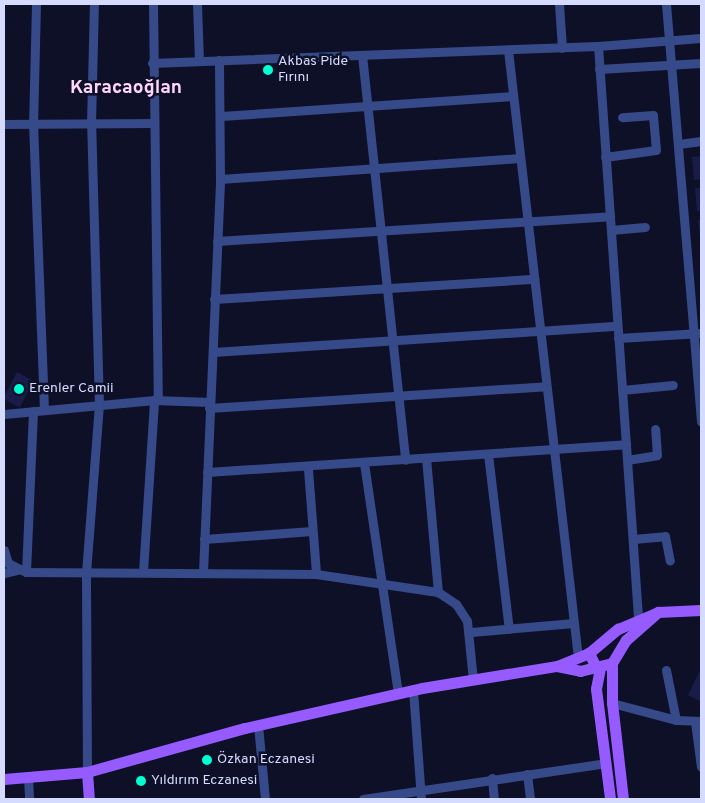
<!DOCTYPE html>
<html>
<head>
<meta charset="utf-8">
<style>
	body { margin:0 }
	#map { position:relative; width:705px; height:803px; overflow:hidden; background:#0e1027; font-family:Overpass,sans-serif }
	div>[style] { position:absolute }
	.building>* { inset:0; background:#191c49; transform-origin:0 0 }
	.minor>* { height:9px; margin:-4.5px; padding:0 4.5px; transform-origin:4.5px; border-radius:4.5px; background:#364989 }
	.major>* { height:11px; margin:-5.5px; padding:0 5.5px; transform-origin:5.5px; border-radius:5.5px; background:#955bff }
	.dots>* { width:14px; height:14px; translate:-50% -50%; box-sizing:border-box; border:2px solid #0e1027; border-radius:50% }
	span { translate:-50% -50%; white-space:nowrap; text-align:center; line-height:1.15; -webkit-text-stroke:5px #0e1027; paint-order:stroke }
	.poi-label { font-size:14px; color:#d4dbff }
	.left { translate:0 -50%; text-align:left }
	.district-label { font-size:19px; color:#ffd6fb; font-weight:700 }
	.frame { position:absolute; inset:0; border:5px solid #d4dbff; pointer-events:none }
</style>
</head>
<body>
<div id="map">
	<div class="building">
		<i style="clip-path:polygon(701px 156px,701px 179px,694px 180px,692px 157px)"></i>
		<i style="clip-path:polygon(695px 188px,701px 188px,701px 211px,697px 211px)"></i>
		<i style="clip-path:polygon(701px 219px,701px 238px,700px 238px,698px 220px)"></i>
		<i style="left:17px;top:372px;width:19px;height:30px;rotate:28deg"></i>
		<i style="clip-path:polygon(701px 668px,701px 702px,688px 695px)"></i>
	</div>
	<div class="minor">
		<i style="left:36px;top:4px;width:119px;rotate:91.4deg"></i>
		<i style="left:33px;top:123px;width:287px;rotate:87.8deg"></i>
		<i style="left:153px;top:4px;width:396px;rotate:89.3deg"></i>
		<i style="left:197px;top:4px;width:57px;rotate:88deg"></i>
		<i style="left:559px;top:4px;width:44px;rotate:86.1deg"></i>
		<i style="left:666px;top:4px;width:419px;rotate:85.2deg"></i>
		<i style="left:598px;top:46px;width:572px;rotate:85.99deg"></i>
		<i style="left:638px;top:617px;width:7px;rotate:45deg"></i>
		<i style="left:508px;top:50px;width:612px;rotate:83.43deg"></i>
		<i style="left:362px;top:55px;width:407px;rotate:83.9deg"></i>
		<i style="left:152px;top:63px;width:446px;rotate:-2.2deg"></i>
		<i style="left:598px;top:46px;width:103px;rotate:-4.4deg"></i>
		<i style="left:599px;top:69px;width:102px;rotate:-3.4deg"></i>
		<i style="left:221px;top:116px;width:292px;rotate:-3.9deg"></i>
		<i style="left:4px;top:124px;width:150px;rotate:-0.4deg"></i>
		<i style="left:679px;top:144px;width:22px;rotate:-8deg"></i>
		<i style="left:605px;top:157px;width:51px;rotate:-7.8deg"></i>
		<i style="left:656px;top:150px;width:35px;rotate:-95deg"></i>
		<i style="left:653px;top:115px;width:31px;rotate:176deg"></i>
		<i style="left:220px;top:179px;width:300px;rotate:-4deg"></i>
		<i style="left:611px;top:230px;width:34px;rotate:-5deg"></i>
		<i style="left:217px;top:241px;width:394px;rotate:-3.6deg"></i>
		<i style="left:214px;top:299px;width:321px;rotate:-3.6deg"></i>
		<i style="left:618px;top:338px;width:83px;rotate:-3.4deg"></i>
		<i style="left:213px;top:352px;width:405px;rotate:-3.7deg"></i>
		<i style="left:622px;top:390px;width:51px;rotate:-5.6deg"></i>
		<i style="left:209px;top:408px;width:338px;rotate:-3.7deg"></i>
		<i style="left:4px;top:414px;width:151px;rotate:-5.3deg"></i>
		<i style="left:154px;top:400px;width:56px;rotate:2deg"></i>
		<i style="left:488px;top:454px;width:176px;rotate:83.2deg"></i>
		<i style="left:426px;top:458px;width:135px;rotate:84.9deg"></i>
		<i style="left:627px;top:460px;width:30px;rotate:-9deg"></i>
		<i style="left:657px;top:455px;width:26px;rotate:-94deg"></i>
		<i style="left:364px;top:463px;width:233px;rotate:81.6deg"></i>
		<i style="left:308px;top:469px;width:105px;rotate:85.6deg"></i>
		<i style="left:207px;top:472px;width:420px;rotate:-3.8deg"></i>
		<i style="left:204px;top:539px;width:108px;rotate:-4.2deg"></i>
		<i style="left:633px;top:539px;width:32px;rotate:-5deg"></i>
		<i style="left:665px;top:536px;width:25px;rotate:79deg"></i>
		<i style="left:4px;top:550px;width:14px;rotate:73deg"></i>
		<i style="left:8px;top:563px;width:20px;rotate:27deg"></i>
		<i style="left:26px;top:572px;width:290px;rotate:0.4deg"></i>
		<i style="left:316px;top:574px;width:123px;rotate:8.4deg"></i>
		<i style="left:438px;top:592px;width:22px;rotate:34deg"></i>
		<i style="left:456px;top:604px;width:20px;rotate:57deg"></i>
		<i style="left:467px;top:621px;width:59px;rotate:84.2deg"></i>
		<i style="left:26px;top:572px;width:161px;rotate:-87.5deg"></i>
		<i style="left:143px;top:572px;width:172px;rotate:-86.3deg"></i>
		<i style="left:203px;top:572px;width:393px;rotate:-87.5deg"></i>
		<i style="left:220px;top:179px;width:119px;rotate:-90.5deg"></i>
		<i style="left:4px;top:573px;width:13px;rotate:-13deg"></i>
		<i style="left:471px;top:632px;width:103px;rotate:-5deg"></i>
		<i style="left:666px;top:670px;width:51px;rotate:78.7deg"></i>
		<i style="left:413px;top:690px;width:109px;rotate:85.8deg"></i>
		<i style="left:612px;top:703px;width:66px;rotate:14.9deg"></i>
		<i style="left:676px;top:720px;width:25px;rotate:2deg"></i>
		<i style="left:695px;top:722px;width:45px;rotate:82.4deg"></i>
		<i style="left:258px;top:725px;width:74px;rotate:84.6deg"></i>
		<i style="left:87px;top:772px;width:199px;rotate:-90.3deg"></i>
		<i style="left:86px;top:573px;width:169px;rotate:-85.6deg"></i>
		<i style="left:99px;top:405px;width:281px;rotate:-91.6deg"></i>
		<i style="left:91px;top:124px;width:120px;rotate:-88.6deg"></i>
		<i style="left:527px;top:774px;width:25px;rotate:83deg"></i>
		<i style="left:28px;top:777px;width:22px;rotate:87deg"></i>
		<i style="left:492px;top:778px;width:21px;rotate:85deg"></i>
		<i style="left:363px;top:799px;width:246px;rotate:-8.4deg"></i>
	</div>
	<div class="major">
		<i style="left:612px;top:663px;width:16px;rotate:166deg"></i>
		<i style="left:596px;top:667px;width:16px;rotate:-117deg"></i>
		<i style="left:589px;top:653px;width:38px;rotate:-40deg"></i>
		<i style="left:618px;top:629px;width:43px;rotate:-23deg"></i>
		<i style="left:658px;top:612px;width:43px;rotate:-2.7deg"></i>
		<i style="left:557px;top:666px;width:24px;rotate:12deg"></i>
		<i style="left:580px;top:671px;width:16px;rotate:-14deg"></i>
		<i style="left:600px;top:668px;width:21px;rotate:101deg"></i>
		<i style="left:596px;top:689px;width:111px;rotate:82.7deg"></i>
		<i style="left:87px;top:772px;width:27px;rotate:86deg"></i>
		<i style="left:4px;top:779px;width:83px;rotate:-4.8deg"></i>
		<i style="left:87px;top:772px;width:164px;rotate:-15.6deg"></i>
		<i style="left:245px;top:728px;width:181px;rotate:-12.7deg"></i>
		<i style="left:422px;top:688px;width:137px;rotate:-9.3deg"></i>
		<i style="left:557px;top:666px;width:35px;rotate:-22deg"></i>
		<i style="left:623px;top:799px;width:97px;rotate:-96.5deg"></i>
		<i style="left:612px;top:703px;width:40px;rotate:-90deg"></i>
		<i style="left:612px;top:663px;width:27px;rotate:-59deg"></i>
		<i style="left:626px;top:640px;width:43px;rotate:-41.2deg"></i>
	</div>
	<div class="dots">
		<i style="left:268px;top:70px;background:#00ffd3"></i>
		<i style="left:19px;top:389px;background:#00ffd3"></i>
		<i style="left:207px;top:760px;background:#00ffd3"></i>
		<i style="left:141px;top:781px;background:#00ffd3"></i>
	</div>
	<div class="poi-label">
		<span class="left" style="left:278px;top:70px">Akbas Pide<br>Fırını</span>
		<span class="left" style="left:29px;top:389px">Erenler Camii</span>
		<span class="left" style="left:217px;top:760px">Özkan Eczanesi</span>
		<span class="left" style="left:151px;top:781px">Yıldırım Eczanesi</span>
	</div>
	<div class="district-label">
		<span style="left:126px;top:89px">Karacaoğlan</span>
	</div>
	<div class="frame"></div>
</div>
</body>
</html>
